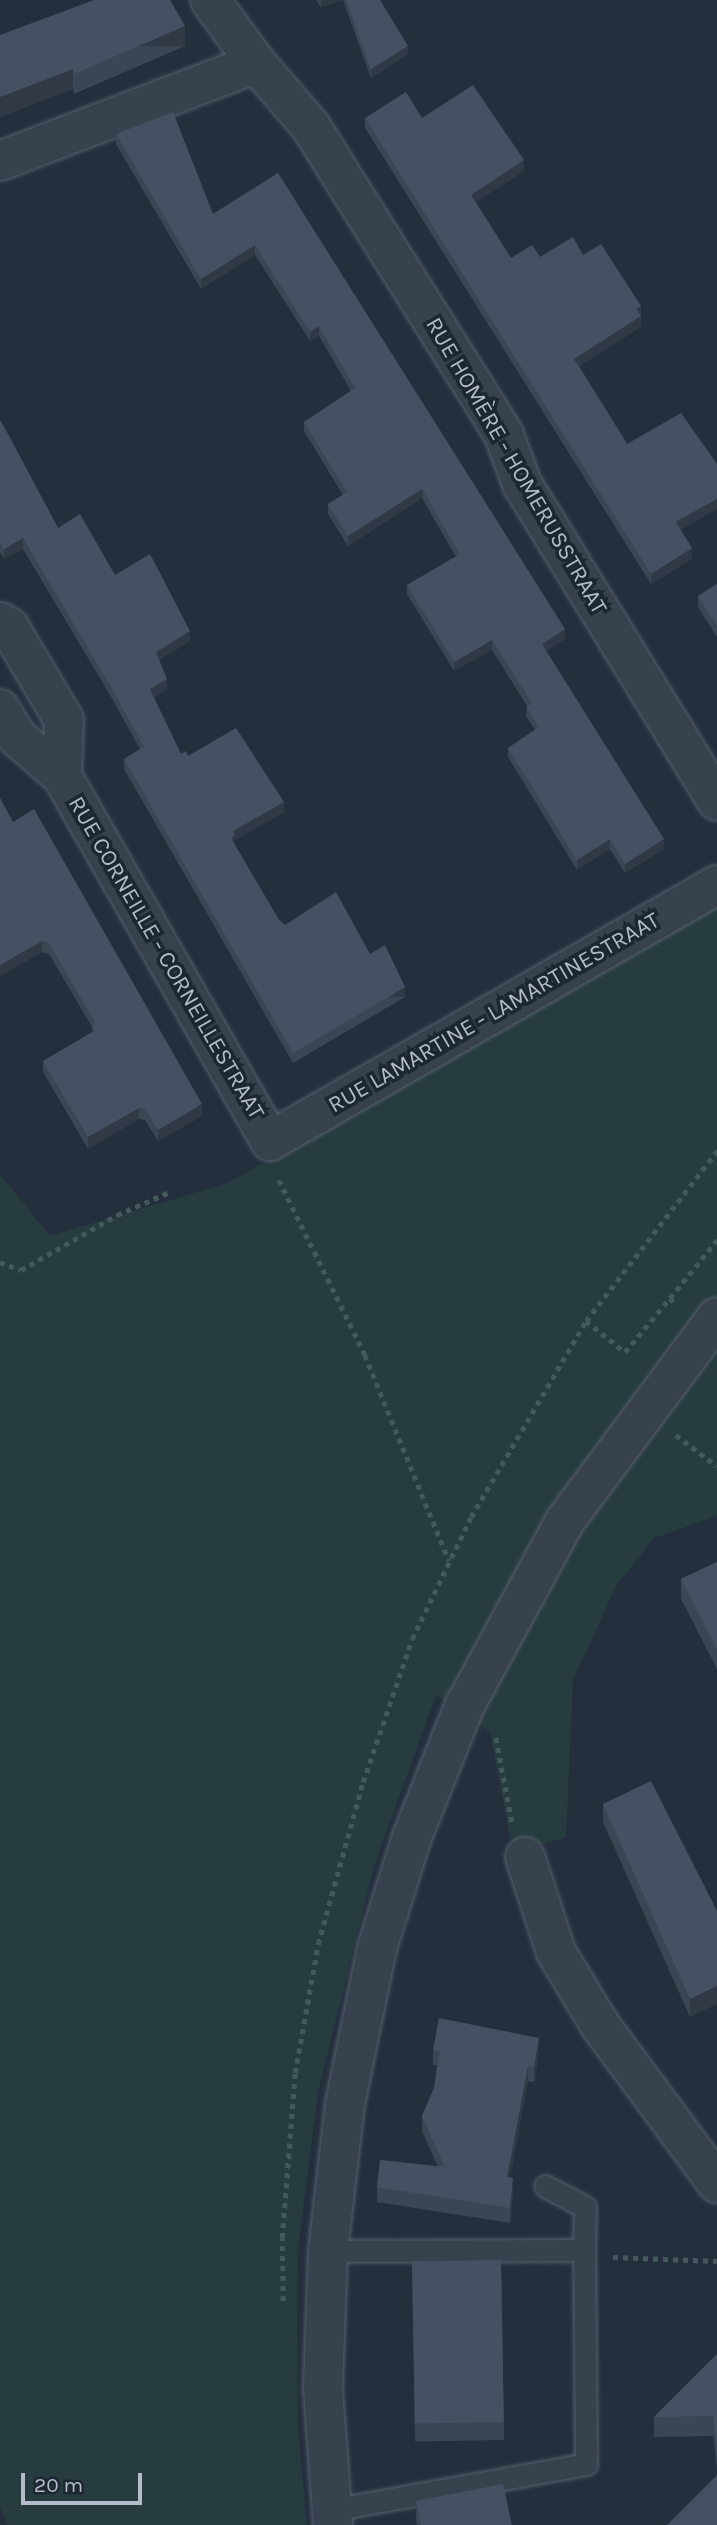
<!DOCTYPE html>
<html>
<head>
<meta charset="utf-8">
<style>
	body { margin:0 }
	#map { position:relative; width:717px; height:2525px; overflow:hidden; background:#242f3e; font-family:Karla,sans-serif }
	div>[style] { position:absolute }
	.green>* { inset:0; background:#263c3f }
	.path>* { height:4.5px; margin-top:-2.25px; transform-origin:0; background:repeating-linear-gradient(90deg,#44595c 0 5px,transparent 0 10px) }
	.roads { filter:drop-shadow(0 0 2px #565f6c) drop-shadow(0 0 2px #565f6c) }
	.service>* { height:21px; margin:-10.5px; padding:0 10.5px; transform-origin:10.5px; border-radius:10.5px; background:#38414e }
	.minor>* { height:38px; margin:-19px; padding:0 19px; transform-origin:19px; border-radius:19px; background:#38414e }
	.wall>* { inset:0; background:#3b4654; transform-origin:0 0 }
	.shaded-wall>* { inset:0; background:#303945; transform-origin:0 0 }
	.building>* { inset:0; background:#455162; transform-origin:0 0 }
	span { translate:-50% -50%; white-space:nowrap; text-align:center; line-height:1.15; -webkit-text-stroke:7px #1d2633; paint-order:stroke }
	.street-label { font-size:23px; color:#b4bcc9 }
	.scale { position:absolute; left:21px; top:2473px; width:121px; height:32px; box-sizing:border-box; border:4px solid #b4bcc9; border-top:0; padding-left:9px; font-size:21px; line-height:24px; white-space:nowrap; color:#b4bcc9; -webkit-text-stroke:5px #1d2633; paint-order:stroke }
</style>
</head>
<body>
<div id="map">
	<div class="green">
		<i style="clip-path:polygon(717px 899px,717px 1516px,654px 1538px,616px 1586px,573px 1680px,566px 1837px,513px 1853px,490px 1732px,436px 1695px,374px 1866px,318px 2092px,297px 2256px,298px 2431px,307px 2525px,8px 2525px,0 2508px,0 1174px,50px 1236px,228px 1183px)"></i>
	</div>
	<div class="path">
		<i style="left:279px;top:1180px;width:195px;rotate:63.8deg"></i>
		<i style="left:365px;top:1355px;width:222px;rotate:67.8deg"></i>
		<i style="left:0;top:1262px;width:22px;rotate:21deg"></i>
		<i style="left:21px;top:1270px;width:111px;rotate:-29.8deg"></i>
		<i style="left:117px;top:1215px;width:55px;rotate:-23.7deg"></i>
		<i style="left:670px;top:1298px;width:75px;rotate:-51deg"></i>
		<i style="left:586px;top:1321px;width:50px;rotate:38.5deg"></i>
		<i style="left:625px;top:1352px;width:70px;rotate:-50.2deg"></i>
		<i style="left:670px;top:1298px;width:6px;rotate:45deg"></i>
		<i style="left:676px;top:1435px;width:51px;rotate:37.1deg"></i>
		<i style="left:496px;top:1738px;width:86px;rotate:79.2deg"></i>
		<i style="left:613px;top:2257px;width:104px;rotate:2.2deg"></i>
		<i style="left:283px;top:2301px;width:63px;rotate:-90.9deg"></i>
		<i style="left:282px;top:2238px;width:166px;rotate:-85.5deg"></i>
		<i style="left:295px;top:2073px;width:131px;rotate:-79.9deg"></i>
		<i style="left:318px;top:1944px;width:168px;rotate:-74.5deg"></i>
		<i style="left:363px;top:1782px;width:151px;rotate:-71.1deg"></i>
		<i style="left:412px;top:1639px;width:136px;rotate:-64.2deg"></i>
		<i style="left:471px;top:1517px;width:227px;rotate:-59.6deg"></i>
		<i style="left:586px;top:1321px;width:215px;rotate:-52.4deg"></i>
	</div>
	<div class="roads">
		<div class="service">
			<i style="left:328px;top:2251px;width:256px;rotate:-0.2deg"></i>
			<i style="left:584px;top:2250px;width:43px;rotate:-88.7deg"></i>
			<i style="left:585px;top:2207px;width:45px;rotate:-152.3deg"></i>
			<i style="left:331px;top:2510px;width:259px;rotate:-10.2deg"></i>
			<i style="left:586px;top:2464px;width:214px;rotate:-90.5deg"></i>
		</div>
		<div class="minor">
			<i style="left:210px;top:0;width:78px;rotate:53.9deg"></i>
			<i style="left:256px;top:63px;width:84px;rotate:49.3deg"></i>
			<i style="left:311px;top:127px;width:363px;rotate:57.9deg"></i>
			<i style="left:504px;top:435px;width:52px;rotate:69.8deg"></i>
			<i style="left:522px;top:484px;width:372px;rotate:58.4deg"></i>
			<i style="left:0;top:161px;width:274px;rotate:-20.9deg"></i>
			<i style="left:0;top:622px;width:10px;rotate:29deg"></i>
			<i style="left:9px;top:627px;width:108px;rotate:59.4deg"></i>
			<i style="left:64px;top:720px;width:56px;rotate:92deg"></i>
			<i style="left:0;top:709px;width:33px;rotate:59deg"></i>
			<i style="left:17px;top:737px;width:60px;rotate:40.9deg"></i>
			<i style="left:62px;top:776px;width:420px;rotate:60.3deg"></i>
			<i style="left:270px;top:1141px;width:515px;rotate:-29.8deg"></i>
			<i style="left:525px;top:1857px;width:100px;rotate:71.9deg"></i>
			<i style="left:556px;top:1952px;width:85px;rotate:58.9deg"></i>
			<i style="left:600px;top:2025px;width:197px;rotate:53.5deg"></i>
			<i style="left:333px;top:2525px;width:137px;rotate:-94.2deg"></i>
			<i style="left:323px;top:2388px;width:137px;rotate:-87.9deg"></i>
			<i style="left:328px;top:2251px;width:148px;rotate:-83.4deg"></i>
			<i style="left:345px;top:2104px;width:159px;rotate:-78.4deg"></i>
			<i style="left:377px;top:1948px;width:116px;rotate:-72.5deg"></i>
			<i style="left:412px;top:1837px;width:140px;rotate:-68.2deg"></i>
			<i style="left:464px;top:1707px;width:212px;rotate:-61.5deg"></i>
			<i style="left:565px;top:1521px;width:254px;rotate:-53.3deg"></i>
		</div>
	</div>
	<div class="wall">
		<i style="clip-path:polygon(316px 0,380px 0,408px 54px,371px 78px,343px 0,321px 7px)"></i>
		<i style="clip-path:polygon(0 35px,185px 46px,74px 94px,73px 89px,0 117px)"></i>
		<i style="clip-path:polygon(365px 118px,422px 118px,524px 171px,476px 202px,511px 258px,583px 255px,641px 306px,641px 327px,579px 366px,681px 530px,692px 559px,651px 584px,365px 128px)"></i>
		<i style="clip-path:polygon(116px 134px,213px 214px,278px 173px,565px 639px,546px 651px,664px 849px,625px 873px,610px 849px,577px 870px,508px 757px,508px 748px,535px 730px,526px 716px,527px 706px,492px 650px,454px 671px,407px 594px,407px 585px,456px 557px,422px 498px,348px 546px,328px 514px,328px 504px,343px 495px,304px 431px,304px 422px,351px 391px,319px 336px,310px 341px,255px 255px,201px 289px,116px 144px)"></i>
		<i style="clip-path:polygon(0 420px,58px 528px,115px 575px,190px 641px,159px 660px,167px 689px,153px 697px,181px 754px,188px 756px,284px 812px,235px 840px,235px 846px,279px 920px,285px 925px,370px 954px,405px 997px,293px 1063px,124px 769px,124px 759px,140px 749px,110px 695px,23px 549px,4px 559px,0 552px)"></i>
		<i style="clip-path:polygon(717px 584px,717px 637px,698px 607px,698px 596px)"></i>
		<i style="clip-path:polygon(0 798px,13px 822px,202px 1116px,158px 1141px,145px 1120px,139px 1119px,88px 1149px,43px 1072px,43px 1061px,92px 1033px,92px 1027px,49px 954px,42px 952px,0 976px)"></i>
		<i style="clip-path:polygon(717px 1562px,717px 1669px,681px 1599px,681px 1579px)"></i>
		<i style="clip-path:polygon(603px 1804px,717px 1911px,690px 2017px,603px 1822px)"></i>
		<i style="clip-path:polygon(433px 2050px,539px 2053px,534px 2082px,528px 2081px,510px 2177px,513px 2193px,510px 2223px,377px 2202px,377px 2187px,438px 2167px,422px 2131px,422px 2116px,434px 2088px,437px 2065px,433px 2065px)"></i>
		<i style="left:501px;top:2260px;width:180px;height:89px;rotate:89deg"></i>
		<i style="clip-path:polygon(717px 2354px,717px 2469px,713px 2436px,654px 2437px,654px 2417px)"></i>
		<i style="clip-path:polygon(416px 2501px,512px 2525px,417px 2525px,416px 2519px)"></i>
	</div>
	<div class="shaded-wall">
		<i style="clip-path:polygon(321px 0,343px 0,321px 7px)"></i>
		<i style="left:185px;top:26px;width:20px;height:121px;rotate:90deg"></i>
		<i style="clip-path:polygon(408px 46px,408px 54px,371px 78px,371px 69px)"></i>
		<i style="clip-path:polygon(73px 69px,73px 89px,0 117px,0 97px)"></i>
		<i style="clip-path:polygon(524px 160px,524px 171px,471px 205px,471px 195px)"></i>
		<i style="clip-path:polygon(255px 245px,255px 255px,201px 289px,201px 279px)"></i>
		<i style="clip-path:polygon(641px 306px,641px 327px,574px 369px,574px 359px)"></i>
		<i style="clip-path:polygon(319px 326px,319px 336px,310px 341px,310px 332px)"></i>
		<i style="clip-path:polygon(422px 489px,422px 498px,348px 546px,348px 536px)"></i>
		<i style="clip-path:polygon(717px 499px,717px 509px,676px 533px,676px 522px)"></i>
		<i style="clip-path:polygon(23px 538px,23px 549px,4px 559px,4px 549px)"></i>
		<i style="clip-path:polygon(692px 548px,692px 559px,651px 584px,651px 574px)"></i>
		<i style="clip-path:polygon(565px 629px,565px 639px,542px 653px,542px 644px)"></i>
		<i style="clip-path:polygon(190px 631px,190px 641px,156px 662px,156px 652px)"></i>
		<i style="clip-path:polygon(492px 640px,492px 650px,454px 671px,454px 662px)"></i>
		<i style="clip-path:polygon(167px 679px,167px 689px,150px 700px,150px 689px)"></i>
		<i style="clip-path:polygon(284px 802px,284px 812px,235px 840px,235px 846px,231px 838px,233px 831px)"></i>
		<i style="clip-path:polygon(610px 839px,610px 849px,577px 870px,577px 860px)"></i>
		<i style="clip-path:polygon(664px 839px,664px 849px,625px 873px,625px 864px)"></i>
		<i style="clip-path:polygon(42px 941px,42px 952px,0 976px,0 965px)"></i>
		<i style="left:405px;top:987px;width:10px;height:130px;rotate:90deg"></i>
		<i style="clip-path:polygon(202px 1104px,202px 1116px,158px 1141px,158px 1130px)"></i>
		<i style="clip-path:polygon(139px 1108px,139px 1119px,88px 1149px,88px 1137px)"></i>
		<i style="clip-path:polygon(717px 1986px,717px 2004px,690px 2017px,690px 1999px)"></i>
		<i style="clip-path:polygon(539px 2038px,539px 2053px,534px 2082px,534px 2067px)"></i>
		<i style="clip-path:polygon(528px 2066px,528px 2081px,507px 2192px,507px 2177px)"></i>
		<i style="clip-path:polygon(513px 2178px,513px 2193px,510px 2223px,510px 2208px)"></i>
	</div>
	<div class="building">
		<i style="clip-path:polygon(94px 0,170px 0,185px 26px,74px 74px,73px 69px,0 97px,0 35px)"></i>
		<i style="clip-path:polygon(346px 0,380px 0,408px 46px,371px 69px)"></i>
		<i style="clip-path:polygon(473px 85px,524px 160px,471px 195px,511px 258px,532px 245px,540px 257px,573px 237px,583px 255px,601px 244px,641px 306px,636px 309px,641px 316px,574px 359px,627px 444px,681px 413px,717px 464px,717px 499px,676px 522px,692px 548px,651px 574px,365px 118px,406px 92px,422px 118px)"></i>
		<i style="clip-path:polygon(173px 112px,213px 214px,278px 173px,565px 629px,542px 644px,664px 839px,625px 864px,610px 839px,577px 860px,508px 748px,539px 727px,526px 707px,532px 703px,492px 640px,454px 662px,407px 585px,460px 554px,422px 489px,348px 536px,328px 504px,347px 492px,304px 422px,355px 388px,319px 326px,310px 332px,255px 245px,201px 279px,116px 134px)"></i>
		<i style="clip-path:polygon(0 420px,8px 434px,58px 528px,80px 514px,115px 575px,150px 554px,190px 631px,156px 652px,167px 679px,150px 689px,181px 754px,186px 751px,188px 756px,236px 728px,284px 802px,233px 831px,235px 835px,231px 838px,279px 920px,285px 925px,336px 892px,370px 954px,385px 945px,405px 987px,293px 1053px,124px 759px,144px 747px,110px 685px,23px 538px,4px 549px,0 542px)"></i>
		<i style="clip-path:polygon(717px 584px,717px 626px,698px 596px)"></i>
		<i style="clip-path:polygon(0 798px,13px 822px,34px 809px,202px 1104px,158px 1130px,145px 1109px,139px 1108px,88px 1137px,43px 1061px,94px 1031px,92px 1026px,96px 1024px,49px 943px,42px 941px,0 965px)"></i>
		<i style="clip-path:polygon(717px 1562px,717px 1649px,681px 1579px)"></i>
		<i style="clip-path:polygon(651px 1781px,717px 1911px,717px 1986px,690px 1999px,603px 1804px)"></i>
		<i style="clip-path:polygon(439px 2018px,539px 2038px,534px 2067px,528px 2066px,507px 2177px,513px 2178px,510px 2208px,377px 2187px,380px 2160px,445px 2167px,422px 2116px,434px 2088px,440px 2051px,433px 2050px)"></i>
		<i style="left:501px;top:2260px;width:162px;height:89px;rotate:89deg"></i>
		<i style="clip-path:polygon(717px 2354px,717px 2449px,713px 2416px,654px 2417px)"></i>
		<i style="clip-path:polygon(717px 2475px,717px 2525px,667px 2525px)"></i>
		<i style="clip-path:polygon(503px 2484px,512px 2525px,421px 2525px,416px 2501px)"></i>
	</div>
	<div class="street-label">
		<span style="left:516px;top:466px;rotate:60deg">RUE HOMÈRE - HOMERUSSTRAAT</span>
		<span style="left:166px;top:958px;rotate:60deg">RUE CORNEILLE - CORNEILLESTRAAT</span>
		<span style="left:494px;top:1013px;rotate:-30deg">RUE LAMARTINE - LAMARTINESTRAAT</span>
	</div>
	<div class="scale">20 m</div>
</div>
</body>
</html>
